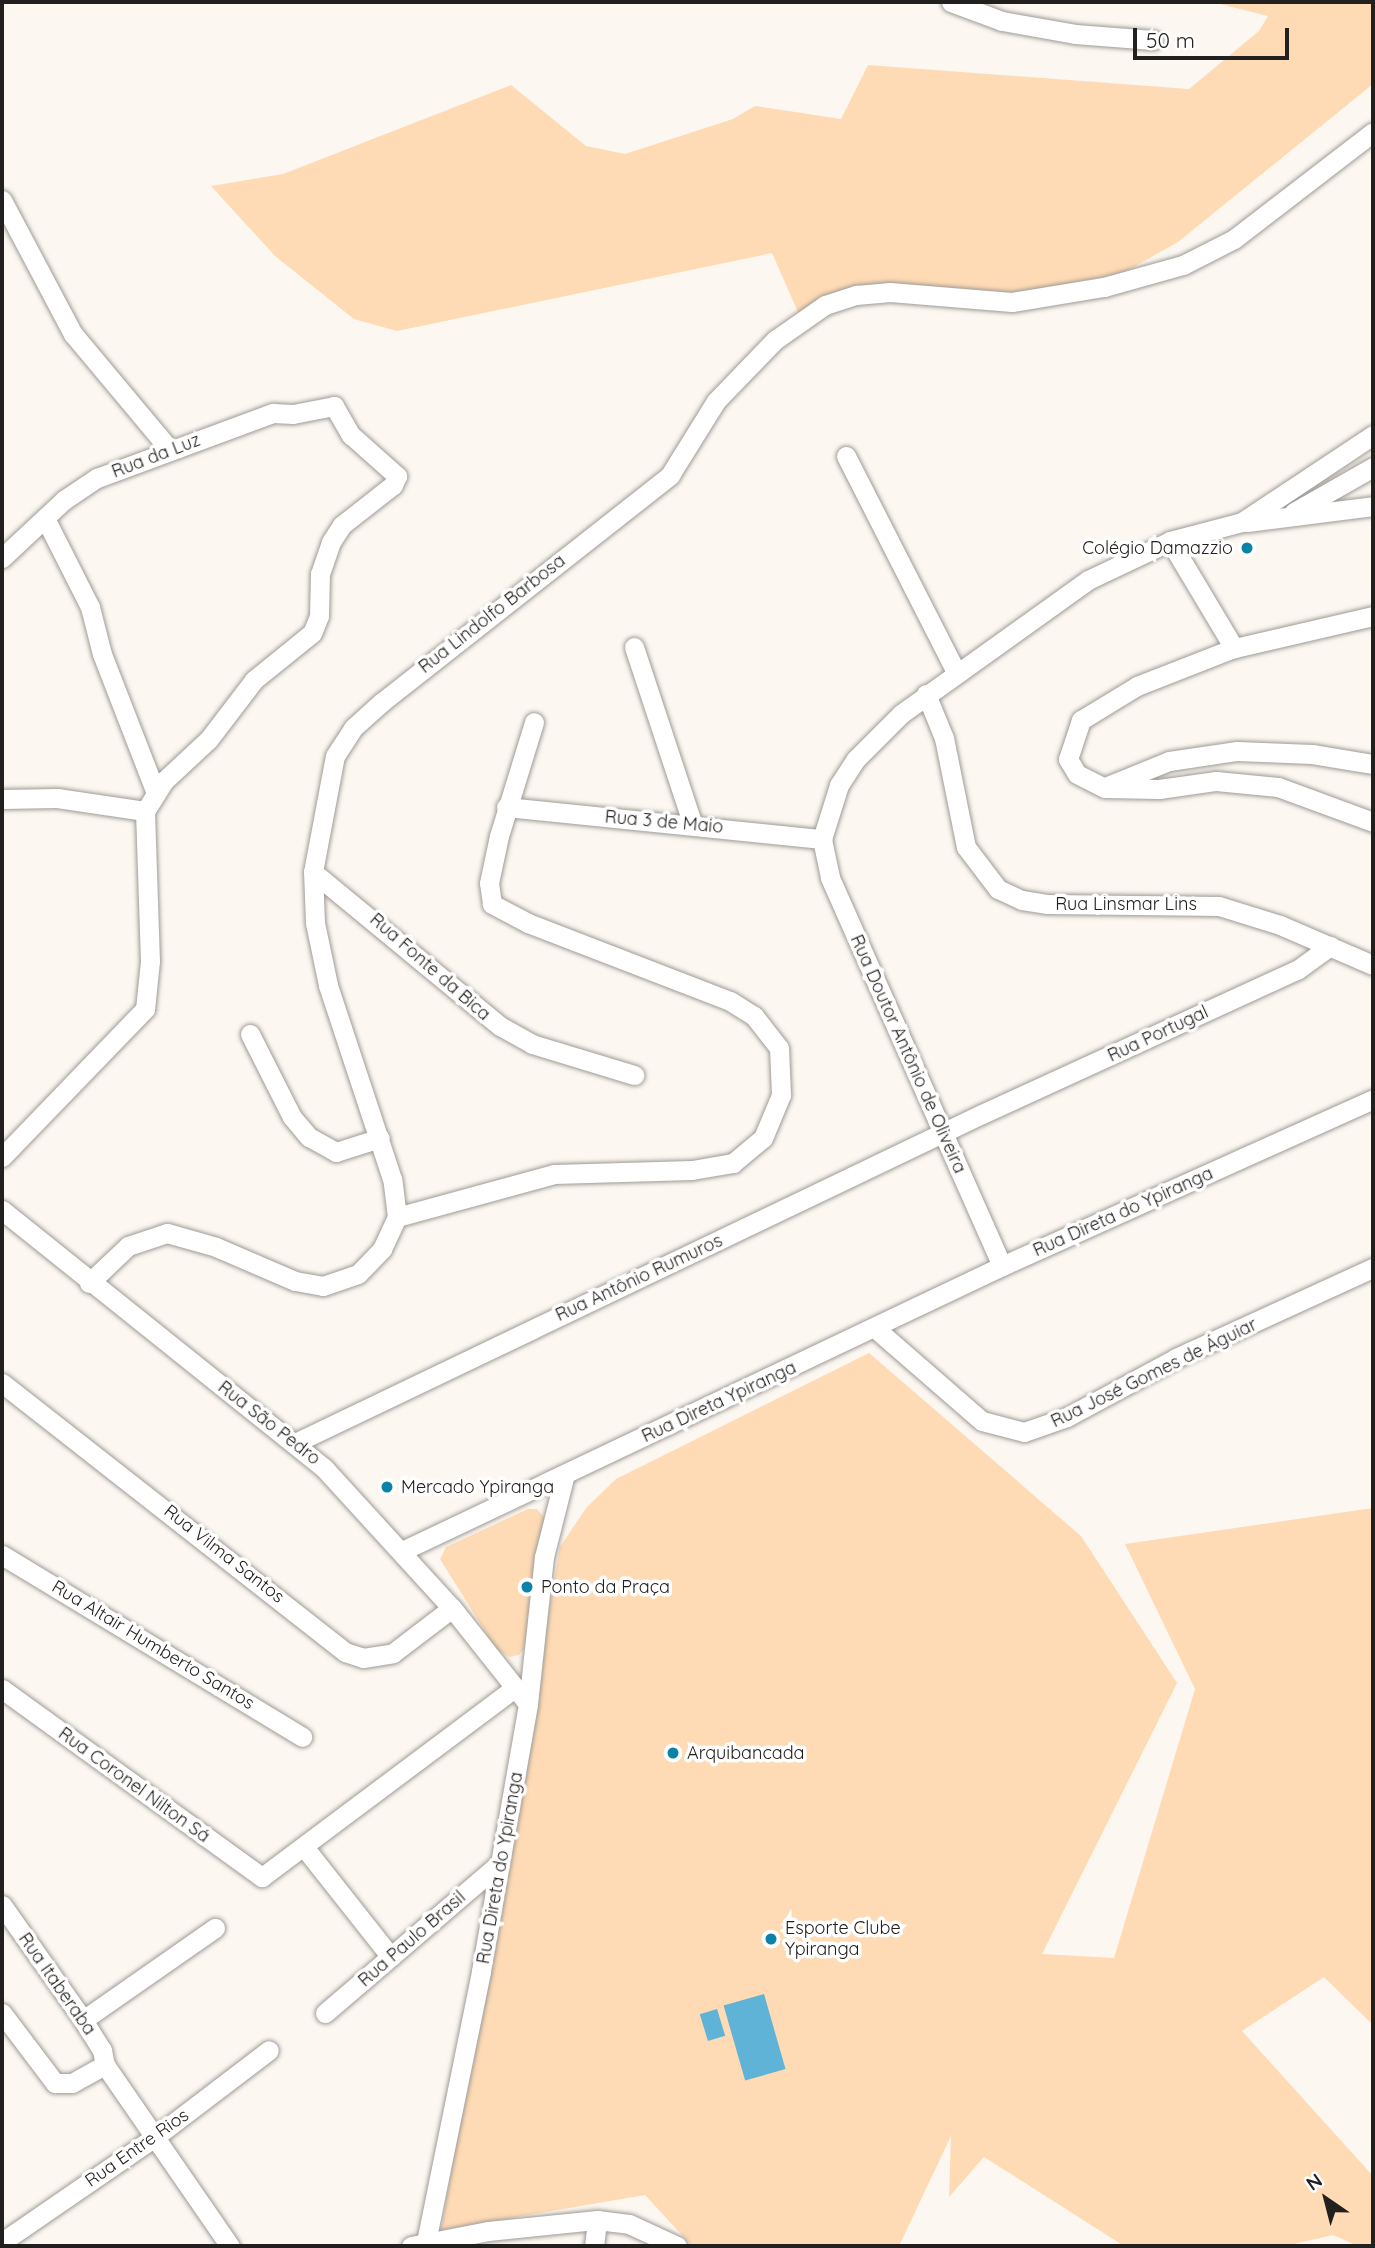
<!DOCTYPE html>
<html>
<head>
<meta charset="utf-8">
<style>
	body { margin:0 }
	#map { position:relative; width:1375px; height:2248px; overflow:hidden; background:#fcf7f1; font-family:Quicksand,sans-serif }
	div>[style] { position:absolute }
	.green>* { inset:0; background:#fedbb5 }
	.water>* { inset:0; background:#5fb3d6; transform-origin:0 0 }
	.roads { filter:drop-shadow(0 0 2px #9f9a95) drop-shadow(0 0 2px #9f9a95) }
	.minor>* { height:19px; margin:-9.5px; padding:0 9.5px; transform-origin:9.5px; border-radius:9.5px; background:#fff }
	.dots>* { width:19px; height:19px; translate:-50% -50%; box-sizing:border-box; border:4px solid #fff; border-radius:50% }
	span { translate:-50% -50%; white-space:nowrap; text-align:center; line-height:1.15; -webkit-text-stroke:7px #fff; paint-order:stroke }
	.street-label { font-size:18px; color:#22201e }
	.poi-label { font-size:18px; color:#22201e }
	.right { translate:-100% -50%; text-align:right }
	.left { translate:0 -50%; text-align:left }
	.frame { position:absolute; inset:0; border:4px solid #22201e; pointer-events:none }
	.north { position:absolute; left:1291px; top:2164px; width:70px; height:70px; -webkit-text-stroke:5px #fff; paint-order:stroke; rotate:325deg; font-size:19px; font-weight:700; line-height:28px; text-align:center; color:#22201e }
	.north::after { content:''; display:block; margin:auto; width:24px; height:32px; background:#22201e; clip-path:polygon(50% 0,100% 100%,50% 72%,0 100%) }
	.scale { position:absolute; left:1133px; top:28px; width:156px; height:32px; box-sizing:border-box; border:4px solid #22201e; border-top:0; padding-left:9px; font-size:21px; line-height:24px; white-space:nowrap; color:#22201e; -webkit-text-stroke:5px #fff; paint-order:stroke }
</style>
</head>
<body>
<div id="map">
	<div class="green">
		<i style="clip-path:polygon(1212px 2px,1373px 2px,1373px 84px,1178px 242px,1123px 273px,972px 302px,876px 293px,801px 319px,772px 253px,397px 331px,354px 319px,275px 256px,211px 186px,283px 174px,511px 85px,586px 146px,625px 154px,733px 119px,755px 106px,841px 119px,868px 65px,1189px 89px,1259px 31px,1268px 16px)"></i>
		<i style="clip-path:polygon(869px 1353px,1081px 1536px,1177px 1683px,1042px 1954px,1114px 1958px,1195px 1689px,1125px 1544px,1373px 1508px,1373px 2025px,1324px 1977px,1242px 2031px,1373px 2176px,1373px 2246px,1358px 2246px,1333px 2235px,1285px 2246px,1124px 2246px,984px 2157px,949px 2197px,951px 2136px,899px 2246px,692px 2246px,645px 2195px,441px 2230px,560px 1547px,586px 1508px,616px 1479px)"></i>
		<i style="clip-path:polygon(528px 1509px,537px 1509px,545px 1518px,526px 1646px,519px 1655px,509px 1657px,496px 1649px,440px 1559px,446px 1547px)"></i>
	</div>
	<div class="water">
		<i style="left:764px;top:1994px;width:78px;height:42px;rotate:74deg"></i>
		<i style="left:717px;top:2009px;width:28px;height:18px;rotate:73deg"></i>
	</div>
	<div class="roads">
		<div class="minor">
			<i style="left:951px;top:2px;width:54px;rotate:20.4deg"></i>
			<i style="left:1002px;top:21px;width:74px;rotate:10.1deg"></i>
			<i style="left:1075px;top:34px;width:78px;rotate:4.4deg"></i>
			<i style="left:2px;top:200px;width:152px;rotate:62.1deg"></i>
			<i style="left:73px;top:334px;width:151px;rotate:50.1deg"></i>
			<i style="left:846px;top:456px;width:242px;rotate:63deg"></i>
			<i style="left:1294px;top:512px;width:91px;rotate:-29.7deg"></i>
			<i style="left:45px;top:518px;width:100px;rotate:63.2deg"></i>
			<i style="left:90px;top:607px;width:49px;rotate:75.7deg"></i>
			<i style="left:102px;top:654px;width:149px;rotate:68.8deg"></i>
			<i style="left:1247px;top:522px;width:127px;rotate:-7.2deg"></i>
			<i style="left:1170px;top:541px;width:125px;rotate:59.1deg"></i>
			<i style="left:2px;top:558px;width:85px;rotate:-43.1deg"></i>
			<i style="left:64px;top:500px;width:40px;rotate:-34deg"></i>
			<i style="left:97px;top:478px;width:188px;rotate:-20.3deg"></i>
			<i style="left:273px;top:413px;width:20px;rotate:3deg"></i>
			<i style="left:293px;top:414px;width:42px;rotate:-11deg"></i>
			<i style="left:334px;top:406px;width:34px;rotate:60deg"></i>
			<i style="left:351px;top:435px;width:62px;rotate:41.7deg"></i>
			<i style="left:397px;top:476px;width:10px;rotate:114deg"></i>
			<i style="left:393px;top:485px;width:65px;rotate:141.9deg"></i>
			<i style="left:342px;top:525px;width:20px;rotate:123deg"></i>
			<i style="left:331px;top:542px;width:34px;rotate:109deg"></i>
			<i style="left:320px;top:574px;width:42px;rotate:91.4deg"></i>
			<i style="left:319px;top:616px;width:18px;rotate:112deg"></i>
			<i style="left:312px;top:633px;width:75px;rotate:141deg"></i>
			<i style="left:254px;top:680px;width:74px;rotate:127.3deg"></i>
			<i style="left:209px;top:739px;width:62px;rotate:137deg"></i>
			<i style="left:164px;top:781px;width:36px;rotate:122deg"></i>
			<i style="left:145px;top:811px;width:150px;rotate:88.1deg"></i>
			<i style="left:150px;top:961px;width:48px;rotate:95.9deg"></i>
			<i style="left:145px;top:1009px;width:206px;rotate:134deg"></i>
			<i style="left:1373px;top:616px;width:143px;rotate:167deg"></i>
			<i style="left:1234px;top:648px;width:104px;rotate:158.6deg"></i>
			<i style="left:1137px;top:686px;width:66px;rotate:148.7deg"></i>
			<i style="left:1081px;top:720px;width:41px;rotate:108.4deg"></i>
			<i style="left:1068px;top:759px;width:17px;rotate:59deg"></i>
			<i style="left:1077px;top:774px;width:31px;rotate:27deg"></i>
			<i style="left:1105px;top:788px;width:54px;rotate:1.1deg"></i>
			<i style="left:1159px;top:789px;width:58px;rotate:-8deg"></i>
			<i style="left:1216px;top:781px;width:62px;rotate:5.5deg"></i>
			<i style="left:1278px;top:787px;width:101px;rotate:20.2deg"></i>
			<i style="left:634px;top:647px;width:188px;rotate:71.7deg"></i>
			<i style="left:926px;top:694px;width:48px;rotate:67.8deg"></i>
			<i style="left:944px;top:738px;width:111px;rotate:78.6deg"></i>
			<i style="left:966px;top:847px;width:53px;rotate:52.7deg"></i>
			<i style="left:998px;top:889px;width:26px;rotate:25deg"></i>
			<i style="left:1022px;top:900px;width:26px;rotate:9deg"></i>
			<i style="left:1048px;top:904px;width:171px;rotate:0.7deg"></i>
			<i style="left:1219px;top:906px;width:64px;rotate:17.3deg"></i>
			<i style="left:1280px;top:925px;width:101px;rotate:23.3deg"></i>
			<i style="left:1105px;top:787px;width:69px;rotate:-22.1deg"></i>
			<i style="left:1169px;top:761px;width:69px;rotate:-8.4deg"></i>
			<i style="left:1237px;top:751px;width:75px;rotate:2.3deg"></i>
			<i style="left:1312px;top:754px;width:62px;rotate:9.3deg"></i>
			<i style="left:2px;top:799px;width:55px;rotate:-1deg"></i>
			<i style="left:57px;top:798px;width:89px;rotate:8.4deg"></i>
			<i style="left:506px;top:807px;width:318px;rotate:5.8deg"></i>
			<i style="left:313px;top:872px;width:242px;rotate:39.5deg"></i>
			<i style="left:500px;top:1026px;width:37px;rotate:29deg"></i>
			<i style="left:532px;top:1044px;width:107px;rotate:16.9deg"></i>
			<i style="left:250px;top:1034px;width:93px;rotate:63.2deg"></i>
			<i style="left:292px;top:1117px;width:26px;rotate:50deg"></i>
			<i style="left:309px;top:1137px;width:31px;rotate:29deg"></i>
			<i style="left:336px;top:1152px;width:46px;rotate:-17.7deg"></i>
			<i style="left:2px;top:1210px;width:413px;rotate:38.7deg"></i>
			<i style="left:324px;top:1468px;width:190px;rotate:47.6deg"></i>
			<i style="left:452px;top:1608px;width:122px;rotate:51.6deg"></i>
			<i style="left:397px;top:1217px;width:163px;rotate:-15.3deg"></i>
			<i style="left:554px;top:1174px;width:138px;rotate:-1.7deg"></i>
			<i style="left:692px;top:1170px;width:42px;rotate:-9.7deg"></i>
			<i style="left:733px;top:1163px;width:39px;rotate:-40deg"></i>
			<i style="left:763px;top:1138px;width:47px;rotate:-67.3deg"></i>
			<i style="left:781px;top:1095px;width:47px;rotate:-92.4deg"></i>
			<i style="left:779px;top:1048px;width:41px;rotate:-128deg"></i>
			<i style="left:754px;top:1016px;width:28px;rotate:-148deg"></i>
			<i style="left:730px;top:1001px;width:217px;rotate:-158.9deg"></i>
			<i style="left:528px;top:923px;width:41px;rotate:-152.2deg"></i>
			<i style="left:492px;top:904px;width:21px;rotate:-98deg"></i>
			<i style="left:489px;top:883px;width:48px;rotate:-78deg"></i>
			<i style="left:499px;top:836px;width:119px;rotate:-72.9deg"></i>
			<i style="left:1002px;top:1266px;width:425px;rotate:-113.9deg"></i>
			<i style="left:830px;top:877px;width:39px;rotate:-102deg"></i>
			<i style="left:822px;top:839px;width:57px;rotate:-72.5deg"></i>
			<i style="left:839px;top:785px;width:31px;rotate:-57deg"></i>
			<i style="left:856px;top:759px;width:64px;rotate:-45deg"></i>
			<i style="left:901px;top:714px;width:230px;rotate:-35.6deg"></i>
			<i style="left:1088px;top:580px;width:91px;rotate:-25.4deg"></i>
			<i style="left:1170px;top:541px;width:74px;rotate:-14.8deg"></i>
			<i style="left:1242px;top:522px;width:157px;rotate:-33.6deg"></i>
			<i style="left:89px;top:1283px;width:54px;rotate:-43.5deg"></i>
			<i style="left:128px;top:1246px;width:41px;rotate:-18.4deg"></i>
			<i style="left:167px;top:1233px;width:51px;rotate:15.9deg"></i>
			<i style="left:216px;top:1247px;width:86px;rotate:23.3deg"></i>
			<i style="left:295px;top:1281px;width:28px;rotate:10deg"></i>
			<i style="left:323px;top:1286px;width:37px;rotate:-19deg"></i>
			<i style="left:358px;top:1274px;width:35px;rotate:-46deg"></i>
			<i style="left:382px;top:1249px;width:35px;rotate:-65deg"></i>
			<i style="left:397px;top:1217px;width:38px;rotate:-97deg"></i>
			<i style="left:392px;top:1179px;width:204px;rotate:-108.3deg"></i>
			<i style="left:328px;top:985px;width:63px;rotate:-101.8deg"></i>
			<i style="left:315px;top:923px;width:51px;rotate:-92.2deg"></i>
			<i style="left:313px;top:872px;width:118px;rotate:-79.3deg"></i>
			<i style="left:335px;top:756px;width:33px;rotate:-57deg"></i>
			<i style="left:353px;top:728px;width:39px;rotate:-42deg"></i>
			<i style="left:382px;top:702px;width:367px;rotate:-38.2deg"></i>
			<i style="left:670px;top:475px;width:87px;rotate:-58.1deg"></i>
			<i style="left:716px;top:401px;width:85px;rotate:-46deg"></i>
			<i style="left:775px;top:340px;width:61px;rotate:-35deg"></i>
			<i style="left:825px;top:305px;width:33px;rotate:-18deg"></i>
			<i style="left:856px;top:295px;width:34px;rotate:-5deg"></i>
			<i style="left:890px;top:292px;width:122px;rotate:4.7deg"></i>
			<i style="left:1012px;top:302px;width:93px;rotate:-9.3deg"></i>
			<i style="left:1104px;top:287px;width:82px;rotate:-15.6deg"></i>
			<i style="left:1183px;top:265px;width:57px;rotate:-27deg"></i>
			<i style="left:1234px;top:239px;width:175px;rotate:-37.6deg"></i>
			<i style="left:876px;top:1329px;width:140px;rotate:41deg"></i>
			<i style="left:982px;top:1421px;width:43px;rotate:14.7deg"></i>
			<i style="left:1024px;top:1432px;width:46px;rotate:-19.2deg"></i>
			<i style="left:1067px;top:1417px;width:124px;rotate:-28.4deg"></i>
			<i style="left:1176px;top:1358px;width:217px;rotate:-24.6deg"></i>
			<i style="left:2px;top:1383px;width:436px;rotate:38.1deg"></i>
			<i style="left:345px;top:1652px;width:19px;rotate:18deg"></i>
			<i style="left:363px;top:1658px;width:30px;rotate:-9deg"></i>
			<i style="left:393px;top:1653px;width:74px;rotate:-37.3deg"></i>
			<i style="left:297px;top:1442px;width:759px;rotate:-25.59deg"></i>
			<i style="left:982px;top:1114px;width:346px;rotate:-24.6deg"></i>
			<i style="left:1297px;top:970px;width:41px;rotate:-36deg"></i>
			<i style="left:402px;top:1551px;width:664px;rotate:-25.41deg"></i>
			<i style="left:1002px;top:1266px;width:407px;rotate:-24.2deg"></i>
			<i style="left:2px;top:1555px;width:351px;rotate:31.2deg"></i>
			<i style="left:2px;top:1689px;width:321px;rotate:35.9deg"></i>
			<i style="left:262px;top:1877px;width:316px;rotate:-36.8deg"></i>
			<i style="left:304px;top:1847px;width:140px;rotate:51.7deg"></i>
			<i style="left:2px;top:1905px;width:141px;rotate:54.8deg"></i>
			<i style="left:83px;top:2020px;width:36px;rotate:58deg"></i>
			<i style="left:102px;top:2050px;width:15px;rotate:79deg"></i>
			<i style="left:105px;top:2065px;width:220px;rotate:55.4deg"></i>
			<i style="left:2px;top:2013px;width:88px;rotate:52.9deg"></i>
			<i style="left:55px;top:2083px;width:17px"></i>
			<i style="left:72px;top:2083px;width:38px;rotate:-29deg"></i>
			<i style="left:325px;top:2013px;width:229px;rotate:-40.6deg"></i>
			<i style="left:83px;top:2020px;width:161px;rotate:-34.9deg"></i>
			<i style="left:2px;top:2242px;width:186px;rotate:-34.5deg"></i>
			<i style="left:155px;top:2137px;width:143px;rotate:-37.3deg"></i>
			<i style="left:426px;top:2242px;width:277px;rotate:-78.5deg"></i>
			<i style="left:481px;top:1971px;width:271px;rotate:-80deg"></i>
			<i style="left:528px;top:1704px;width:148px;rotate:-83.8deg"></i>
			<i style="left:544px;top:1557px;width:81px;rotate:-75.8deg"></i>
			<i style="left:411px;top:2246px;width:78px;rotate:-11deg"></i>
			<i style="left:488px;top:2231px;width:110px;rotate:-5.8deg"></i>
			<i style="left:597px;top:2220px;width:32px;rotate:7deg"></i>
			<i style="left:629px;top:2224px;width:53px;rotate:24.6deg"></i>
			<i style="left:594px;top:2246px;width:26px;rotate:-83deg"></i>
		</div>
	</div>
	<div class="dots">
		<i style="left:1247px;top:548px;background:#0b82a8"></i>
		<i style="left:387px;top:1487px;background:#0b82a8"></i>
		<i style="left:527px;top:1587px;background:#0b82a8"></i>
		<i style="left:673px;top:1753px;background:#0b82a8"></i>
		<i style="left:771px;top:1939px;background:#0b82a8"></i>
	</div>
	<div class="street-label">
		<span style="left:156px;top:456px;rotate:-21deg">Rua da Luz</span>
		<span style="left:492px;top:614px;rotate:-38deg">Rua Lindolfo Barbosa</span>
		<span style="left:664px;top:822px;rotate:5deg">Rua 3 de Maio</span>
		<span style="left:1126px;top:904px">Rua Linsmar Lins</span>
		<span style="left:430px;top:967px;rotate:41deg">Rua Fonte da Bica</span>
		<span style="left:1158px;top:1034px;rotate:-25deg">Rua Portugal</span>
		<span style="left:908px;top:1054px;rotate:66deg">Rua Doutor Antônio de Oliveira</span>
		<span style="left:1123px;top:1212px;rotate:-24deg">Rua Direta do Ypiranga</span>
		<span style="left:639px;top:1278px;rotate:-25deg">Rua Antônio Rumuros</span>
		<span style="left:1154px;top:1373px;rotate:-26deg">Rua José Gomes de Águiar</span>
		<span style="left:719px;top:1402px;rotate:-25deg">Rua Direta Ypiranga</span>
		<span style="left:269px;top:1423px;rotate:38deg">Rua São Pedro</span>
		<span style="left:224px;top:1554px;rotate:38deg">Rua Vilma Santos</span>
		<span style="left:153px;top:1645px;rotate:31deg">Rua Altair Humberto Santos</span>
		<span style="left:134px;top:1785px;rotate:36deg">Rua Coronel Nilton Sá</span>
		<span style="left:500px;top:1868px;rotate:-80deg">Rua Direta do Ypiranga</span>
		<span style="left:412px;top:1939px;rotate:-41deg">Rua Paulo Brasil</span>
		<span style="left:57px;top:1984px;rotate:55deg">Rua Itaberaba</span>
		<span style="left:137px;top:2148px;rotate:-35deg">Rua Entre Rios</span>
	</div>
	<div class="poi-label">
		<span class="right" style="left:1233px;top:548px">Colégio Damazzio</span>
		<span class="left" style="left:401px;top:1487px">Mercado Ypiranga</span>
		<span class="left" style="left:541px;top:1587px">Ponto da Praça</span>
		<span class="left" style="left:687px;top:1753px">Arquibancada</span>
		<span class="left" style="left:785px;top:1939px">Esporte Clube<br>Ypiranga</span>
	</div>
	<div class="frame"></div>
	<div class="north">N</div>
	<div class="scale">50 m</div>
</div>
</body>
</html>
